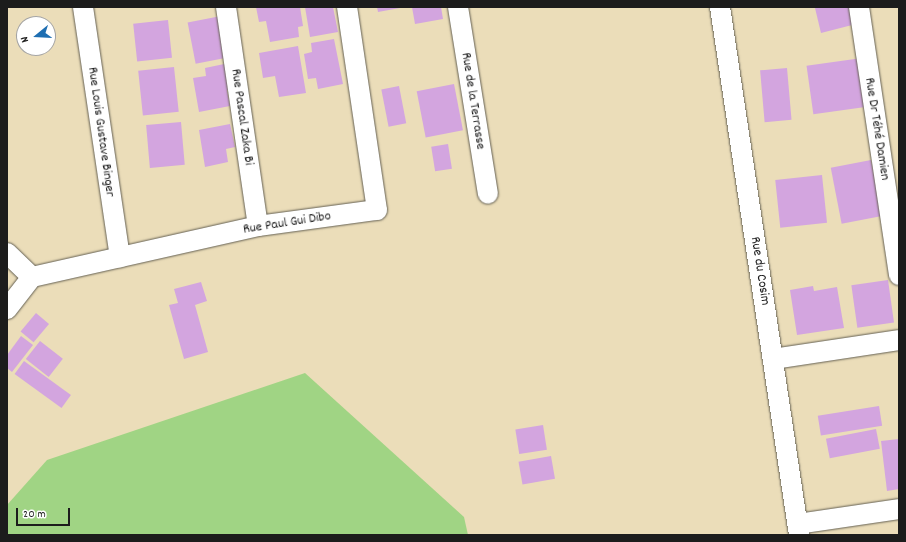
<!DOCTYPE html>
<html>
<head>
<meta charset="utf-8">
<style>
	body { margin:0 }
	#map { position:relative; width:906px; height:542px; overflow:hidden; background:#ebddb9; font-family:Dekko,sans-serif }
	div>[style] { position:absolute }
	.green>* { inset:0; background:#a0d484 }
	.building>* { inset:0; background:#d3a5df; transform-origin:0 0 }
	.roads { filter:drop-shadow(0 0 1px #646053) drop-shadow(0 0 1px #646053) }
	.minor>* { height:20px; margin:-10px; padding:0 10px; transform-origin:10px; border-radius:10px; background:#fff }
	span { translate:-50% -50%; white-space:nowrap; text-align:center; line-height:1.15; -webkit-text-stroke:3px #fff; paint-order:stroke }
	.street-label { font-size:14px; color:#1c1c1c }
	.frame { position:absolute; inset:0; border:8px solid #1c1c1c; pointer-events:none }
	.north { position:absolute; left:16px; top:16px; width:40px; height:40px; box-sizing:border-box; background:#fff; border:1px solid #a4a4a4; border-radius:50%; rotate:252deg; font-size:11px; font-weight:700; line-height:16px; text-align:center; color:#1c1c1c }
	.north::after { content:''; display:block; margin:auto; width:14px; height:18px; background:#1f6fb2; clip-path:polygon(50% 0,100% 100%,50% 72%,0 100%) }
	.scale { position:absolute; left:16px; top:508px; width:54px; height:18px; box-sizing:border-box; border:2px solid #1c1c1c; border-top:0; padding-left:5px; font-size:12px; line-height:14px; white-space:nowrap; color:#1c1c1c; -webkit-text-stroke:3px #fff; paint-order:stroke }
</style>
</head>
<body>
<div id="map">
	<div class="green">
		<i style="clip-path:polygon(305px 373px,464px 517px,468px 535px,7px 535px,7px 505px,47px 460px)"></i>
	</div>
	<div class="building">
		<i style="clip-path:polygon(256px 7px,300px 7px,303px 26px,298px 27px,299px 37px,270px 42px,266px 21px,259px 22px)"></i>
		<i style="clip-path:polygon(305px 7px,333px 7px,338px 32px,310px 37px)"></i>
		<i style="clip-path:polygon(377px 7px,400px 7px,400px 8px,378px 12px)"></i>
		<i style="clip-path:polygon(412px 7px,441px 7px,443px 19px,415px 24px)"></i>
		<i style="clip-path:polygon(852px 7px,856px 24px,821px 33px,815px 8px)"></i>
		<i style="left:221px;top:16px;width:42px;height:34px;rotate:79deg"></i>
		<i style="left:168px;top:20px;width:38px;height:35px;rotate:84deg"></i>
		<i style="clip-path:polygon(334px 39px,343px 84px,318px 89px,316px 78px,308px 79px,304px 54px,312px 52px,311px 43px)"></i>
		<i style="clip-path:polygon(298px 46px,306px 93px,279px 97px,275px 76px,263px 78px,259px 53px)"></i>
		<i style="left:862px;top:58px;width:49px;height:56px;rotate:82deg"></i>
		<i style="clip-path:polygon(229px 63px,234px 89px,227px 90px,230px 106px,199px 112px,193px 78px,206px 76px,205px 68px)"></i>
		<i style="left:174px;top:67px;width:45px;height:36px;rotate:84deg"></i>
		<i style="left:787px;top:68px;width:52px;height:27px;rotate:85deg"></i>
		<i style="left:454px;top:84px;width:47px;height:38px;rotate:79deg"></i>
		<i style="left:399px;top:86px;width:38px;height:18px;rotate:79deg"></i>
		<i style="left:181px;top:122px;width:43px;height:35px;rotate:85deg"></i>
		<i style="clip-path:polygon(230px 124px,235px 147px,226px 149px,228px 162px,205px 167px,199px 130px)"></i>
		<i style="left:448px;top:144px;width:25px;height:17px;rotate:81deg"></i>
		<i style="left:871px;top:160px;width:57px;height:41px;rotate:79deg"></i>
		<i style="left:822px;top:175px;width:48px;height:47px;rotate:84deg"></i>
		<i style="left:888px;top:280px;width:43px;height:37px;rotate:82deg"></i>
		<i style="clip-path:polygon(201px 282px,207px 301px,195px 305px,208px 352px,184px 359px,169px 305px,178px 303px,174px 289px)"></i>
		<i style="clip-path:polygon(813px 286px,814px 291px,837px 287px,844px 328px,797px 335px,790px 290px)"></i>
		<i style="left:36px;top:313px;width:17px;height:24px;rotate:40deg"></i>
		<i style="clip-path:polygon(21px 336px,33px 345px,12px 372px,7px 368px,7px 355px)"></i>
		<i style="left:40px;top:341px;width:29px;height:23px;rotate:38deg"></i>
		<i style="left:24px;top:361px;width:58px;height:16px;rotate:36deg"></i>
		<i style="left:879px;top:406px;width:20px;height:62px;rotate:81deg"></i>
		<i style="left:543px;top:425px;width:25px;height:28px;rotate:81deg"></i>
		<i style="left:876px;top:429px;width:20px;height:51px;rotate:79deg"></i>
		<i style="clip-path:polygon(899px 439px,899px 489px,887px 491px,881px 441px)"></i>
		<i style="left:551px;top:456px;width:23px;height:33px;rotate:80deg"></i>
	</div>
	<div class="roads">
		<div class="minor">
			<i style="left:83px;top:7px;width:253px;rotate:81.6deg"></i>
			<i style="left:226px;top:7px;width:221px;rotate:81.7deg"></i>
			<i style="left:458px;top:7px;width:189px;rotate:80.9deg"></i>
			<i style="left:720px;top:7px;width:534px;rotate:81.49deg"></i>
			<i style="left:859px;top:7px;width:271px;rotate:81.5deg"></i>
			<i style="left:7px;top:253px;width:35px;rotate:44deg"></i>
			<i style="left:32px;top:277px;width:232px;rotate:-12.7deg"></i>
			<i style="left:258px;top:226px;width:120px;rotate:-7.7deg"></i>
			<i style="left:377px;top:210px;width:205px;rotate:-98.4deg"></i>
			<i style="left:7px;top:309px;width:41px;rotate:-52deg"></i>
			<i style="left:773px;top:359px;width:127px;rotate:-8.6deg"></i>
			<i style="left:798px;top:524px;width:102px;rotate:-8.4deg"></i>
		</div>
	</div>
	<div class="street-label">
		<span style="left:473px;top:101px;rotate:81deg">Rue de la Terrasse</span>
		<span style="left:242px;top:117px;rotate:82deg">Rue Pascal Zaka Bi</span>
		<span style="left:877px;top:129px;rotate:81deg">Rue Dr Téhé Damien</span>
		<span style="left:101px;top:132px;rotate:82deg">Rue Louis Gustave Binger</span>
		<span style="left:287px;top:223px;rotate:-9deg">Rue Paul Gui Dibo</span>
		<span style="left:760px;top:271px;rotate:81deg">Rue du Cosim</span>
	</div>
	<div class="frame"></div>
	<div class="north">N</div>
	<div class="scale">20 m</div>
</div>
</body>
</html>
